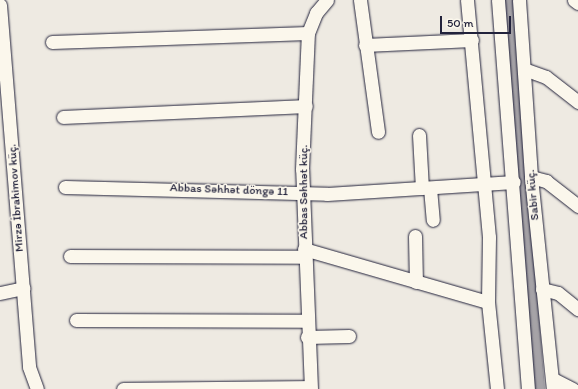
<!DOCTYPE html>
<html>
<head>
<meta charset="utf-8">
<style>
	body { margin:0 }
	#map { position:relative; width:578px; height:389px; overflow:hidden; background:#eeeae2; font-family:Itim,sans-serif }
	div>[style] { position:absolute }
	.canal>* { height:10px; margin:-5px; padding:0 5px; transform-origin:5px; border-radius:5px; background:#a6a3a7 }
	.roads { filter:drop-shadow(0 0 1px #22223b) drop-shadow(0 0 1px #22223b) }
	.minor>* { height:13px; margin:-6.5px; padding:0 6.5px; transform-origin:6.5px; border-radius:6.5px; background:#fbf7ec }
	span { translate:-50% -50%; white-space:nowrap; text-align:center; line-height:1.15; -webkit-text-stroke:3px #fbf7ec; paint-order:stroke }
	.street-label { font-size:12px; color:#22223b }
	.scale { position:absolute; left:440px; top:16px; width:71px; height:18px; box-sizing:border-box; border:2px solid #22223b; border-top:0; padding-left:5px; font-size:12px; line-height:14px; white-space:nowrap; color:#22223b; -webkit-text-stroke:3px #fbf7ec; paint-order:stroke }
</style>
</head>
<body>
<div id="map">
	<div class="canal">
		<i style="left:508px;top:0;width:390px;rotate:85.3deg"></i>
	</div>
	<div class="roads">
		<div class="minor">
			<i style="left:360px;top:0;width:133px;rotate:82.2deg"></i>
			<i style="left:467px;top:0;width:238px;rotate:84.7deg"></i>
			<i style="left:489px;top:237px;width:65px;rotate:90.9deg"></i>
			<i style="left:488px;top:302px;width:87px;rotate:84.1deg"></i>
			<i style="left:498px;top:0;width:390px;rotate:85.6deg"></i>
			<i style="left:519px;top:0;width:177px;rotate:86.1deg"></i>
			<i style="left:531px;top:177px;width:213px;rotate:84.1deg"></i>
			<i style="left:574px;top:0;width:5px;rotate:37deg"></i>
			<i style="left:0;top:5px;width:363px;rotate:85.4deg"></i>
			<i style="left:29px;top:367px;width:23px;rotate:70deg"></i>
			<i style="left:52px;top:42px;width:256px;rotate:-2deg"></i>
			<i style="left:365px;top:45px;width:107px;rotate:-2.7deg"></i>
			<i style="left:524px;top:69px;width:23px;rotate:20deg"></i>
			<i style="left:546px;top:77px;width:41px;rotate:38deg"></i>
			<i style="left:63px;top:117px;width:243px;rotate:-2.6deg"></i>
			<i style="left:419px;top:135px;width:53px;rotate:86.8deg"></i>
			<i style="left:531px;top:177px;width:16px;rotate:15deg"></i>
			<i style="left:546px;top:181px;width:41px;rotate:38deg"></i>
			<i style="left:65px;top:187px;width:262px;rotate:1.5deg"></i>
			<i style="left:327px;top:194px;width:187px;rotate:-3.7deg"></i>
			<i style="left:430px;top:188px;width:32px;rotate:85deg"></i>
			<i style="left:415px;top:236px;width:46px;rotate:88.8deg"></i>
			<i style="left:304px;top:249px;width:191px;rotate:16.1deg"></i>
			<i style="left:70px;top:256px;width:234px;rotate:0.2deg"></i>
			<i style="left:542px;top:289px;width:16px;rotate:14deg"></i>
			<i style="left:558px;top:293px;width:26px;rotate:39deg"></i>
			<i style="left:0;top:293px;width:24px;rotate:-12deg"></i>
			<i style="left:76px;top:320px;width:230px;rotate:0.2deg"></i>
			<i style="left:307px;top:337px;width:42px;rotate:-1.4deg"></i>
			<i style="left:553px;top:379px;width:22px;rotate:27deg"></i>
			<i style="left:123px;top:389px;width:187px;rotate:-0.6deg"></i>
			<i style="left:311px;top:389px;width:220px;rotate:-92.3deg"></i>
			<i style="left:302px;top:169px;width:136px;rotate:-87.5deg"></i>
			<i style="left:308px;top:33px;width:22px;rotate:-68deg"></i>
			<i style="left:316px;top:13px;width:17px;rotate:-50deg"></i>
		</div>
	</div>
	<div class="street-label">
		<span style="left:229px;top:190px;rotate:2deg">Abbas Səhhət döngə 11</span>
		<span style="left:304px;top:192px;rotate:-90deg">Abbas Səhhət küç.</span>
		<span style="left:533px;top:195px;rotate:-95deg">Sabir küç.</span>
		<span style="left:16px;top:198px;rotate:-94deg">Mirzə İbrahimov küç.</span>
	</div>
	<div class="scale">50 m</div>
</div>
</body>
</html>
